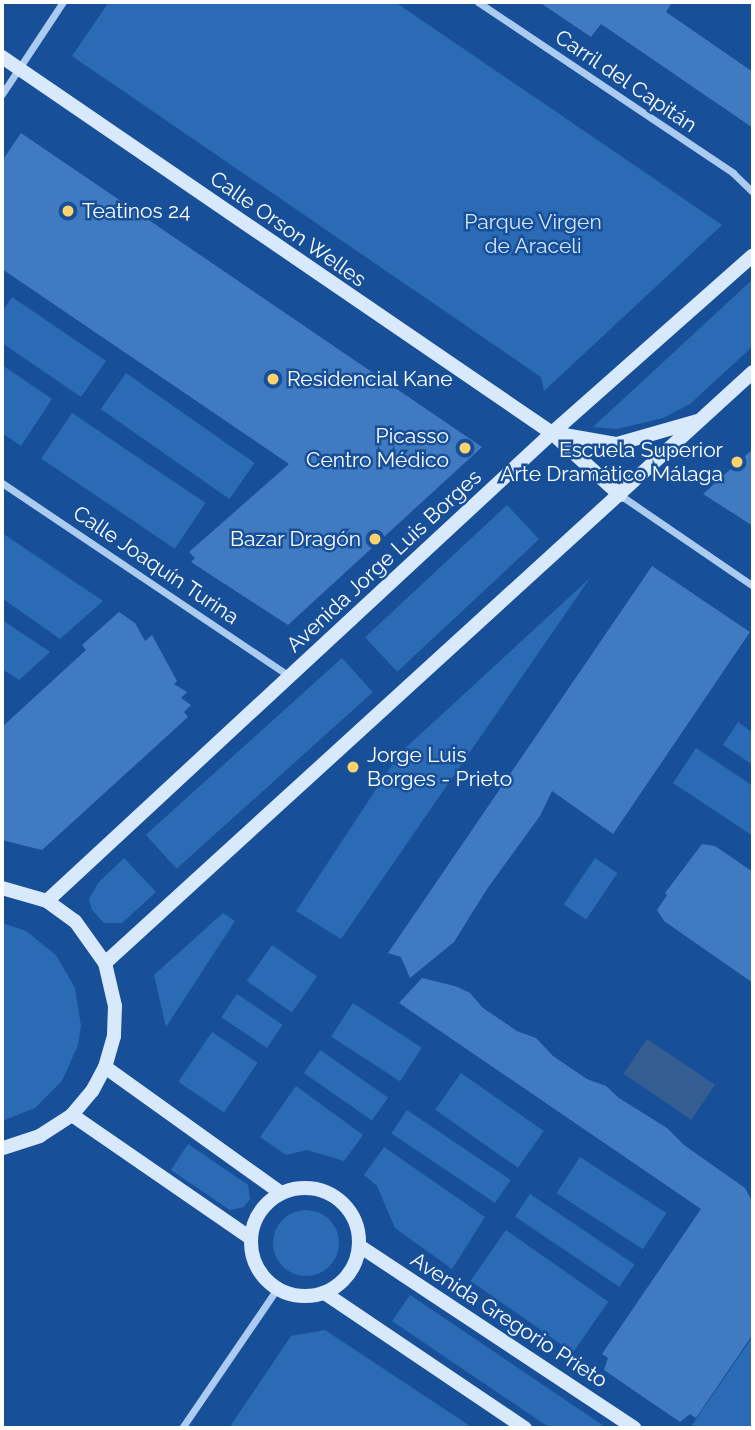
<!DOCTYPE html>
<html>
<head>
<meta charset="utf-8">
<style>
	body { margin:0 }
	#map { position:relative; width:755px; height:1430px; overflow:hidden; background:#175098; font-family:Raleway,sans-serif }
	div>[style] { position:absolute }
	.green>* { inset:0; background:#2b6bb6; transform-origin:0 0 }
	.round { border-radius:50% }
	.water>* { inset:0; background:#345e92; transform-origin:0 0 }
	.building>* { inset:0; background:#407ac0 }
	.street>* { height:7px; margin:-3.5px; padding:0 3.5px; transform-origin:3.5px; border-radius:3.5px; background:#abcbf1 }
	.secondary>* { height:14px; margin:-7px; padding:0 7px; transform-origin:7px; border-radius:7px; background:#d9e9fc }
	.secondary>.ring { margin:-7px; padding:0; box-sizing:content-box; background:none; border:14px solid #d9e9fc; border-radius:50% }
	.dots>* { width:19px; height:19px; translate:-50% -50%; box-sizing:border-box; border:4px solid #175098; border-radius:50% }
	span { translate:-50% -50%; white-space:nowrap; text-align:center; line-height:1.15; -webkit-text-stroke:5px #175098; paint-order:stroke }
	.street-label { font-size:21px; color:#fff }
	.poi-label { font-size:21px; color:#fff }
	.left { translate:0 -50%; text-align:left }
	.right { translate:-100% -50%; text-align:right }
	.park-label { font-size:21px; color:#d2e6fc }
	.frame { position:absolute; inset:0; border:4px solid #fff; pointer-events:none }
</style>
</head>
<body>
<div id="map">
	<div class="green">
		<i style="clip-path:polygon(109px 2px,395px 2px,722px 225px,544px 391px,541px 377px,72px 56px)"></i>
		<i style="clip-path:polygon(753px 279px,753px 346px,690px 404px,663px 418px,617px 429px,593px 427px)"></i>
		<i style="clip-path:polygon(12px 297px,106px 361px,81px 397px,2px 343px,2px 312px)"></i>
		<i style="clip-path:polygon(2px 365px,52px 399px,21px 446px,2px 433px)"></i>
		<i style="left:126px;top:373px;width:157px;height:44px;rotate:35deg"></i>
		<i style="left:72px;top:413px;width:161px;height:55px;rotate:34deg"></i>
		<i style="left:507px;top:505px;width:47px;height:194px;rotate:47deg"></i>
		<i style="clip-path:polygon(2px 533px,103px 601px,60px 639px,2px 598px)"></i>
		<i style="clip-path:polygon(590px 578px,341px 939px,296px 911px,400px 753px)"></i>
		<i style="clip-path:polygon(2px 620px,50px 652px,19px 680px,2px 669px)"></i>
		<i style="left:342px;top:658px;width:46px;height:264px;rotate:48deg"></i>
		<i style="clip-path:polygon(738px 722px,753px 733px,753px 765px,723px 745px)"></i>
		<i style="clip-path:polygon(696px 748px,753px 786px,753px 836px,673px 783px)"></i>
		<i style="clip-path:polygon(124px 858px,156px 892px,122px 923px,104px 923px,92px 910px,89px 899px,98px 883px)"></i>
		<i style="left:595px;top:858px;width:27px;height:56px;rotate:34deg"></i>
		<i style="clip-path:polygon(223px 913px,235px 921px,166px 1027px,154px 975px)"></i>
		<i style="clip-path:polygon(2px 923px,26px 931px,56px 955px,75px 988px,81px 1026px,78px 1045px,62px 1081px,35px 1108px,2px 1121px)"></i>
		<i style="left:272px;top:945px;width:55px;height:44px;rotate:35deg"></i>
		<i style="left:237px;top:994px;width:55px;height:28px;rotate:34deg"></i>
		<i style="left:353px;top:1003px;width:82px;height:40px;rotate:33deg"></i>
		<i style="left:212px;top:1032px;width:55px;height:60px;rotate:34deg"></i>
		<i style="left:320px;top:1050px;width:83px;height:28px;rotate:35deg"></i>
		<i style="left:461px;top:1073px;width:101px;height:45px;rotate:35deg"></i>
		<i style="clip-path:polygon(296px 1086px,363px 1135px,344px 1161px,307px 1150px,286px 1155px,260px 1137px)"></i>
		<i style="left:407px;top:1110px;width:125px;height:28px;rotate:34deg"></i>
		<i style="clip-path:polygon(188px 1144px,248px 1185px,250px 1199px,244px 1207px,230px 1210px,171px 1170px)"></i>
		<i style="clip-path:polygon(384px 1147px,485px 1217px,452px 1269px,395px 1228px,377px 1186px,364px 1175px)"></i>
		<i style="left:580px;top:1157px;width:103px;height:43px;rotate:33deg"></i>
		<i style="left:530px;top:1194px;width:126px;height:27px;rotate:34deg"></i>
		<i class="round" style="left:273px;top:1210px;width:66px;height:66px"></i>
		<i style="left:506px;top:1230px;width:125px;height:62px;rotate:35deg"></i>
		<i style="clip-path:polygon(410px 1295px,607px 1428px,550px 1428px,392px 1321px)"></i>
		<i style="clip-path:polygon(325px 1330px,473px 1428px,229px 1428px,291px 1336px)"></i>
		<i style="clip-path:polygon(753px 1336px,753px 1428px,690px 1428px)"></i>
	</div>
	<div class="water">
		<i style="left:647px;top:1039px;width:82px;height:42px;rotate:34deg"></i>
	</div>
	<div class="building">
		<i style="clip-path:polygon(539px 2px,672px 2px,666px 12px,753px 72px,753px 128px,601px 24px,591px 37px)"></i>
		<i style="clip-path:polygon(21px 133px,482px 447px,288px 625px,191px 562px,195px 558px,189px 552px,289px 464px,2px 269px,2px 161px)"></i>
		<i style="clip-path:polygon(753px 449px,753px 526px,703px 494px)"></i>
		<i style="clip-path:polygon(652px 566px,750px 632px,613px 834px,552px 791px,540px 816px,487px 889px,454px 942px,410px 978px,401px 957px,388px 953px)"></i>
		<i style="clip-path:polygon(119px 612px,135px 623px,145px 641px,152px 635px,177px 681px,174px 684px,187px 692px,181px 698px,191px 705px,184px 712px,188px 717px,42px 850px,2px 840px,2px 727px,86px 650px,82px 645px)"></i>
		<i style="clip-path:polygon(702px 844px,715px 846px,753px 872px,753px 983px,664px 921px,657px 910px,667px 895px,665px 893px)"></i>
		<i style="clip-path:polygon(422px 978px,455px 986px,470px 993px,483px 1008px,517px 1031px,536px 1038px,553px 1056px,587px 1079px,606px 1086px,619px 1098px,667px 1128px,684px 1145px,745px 1188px,753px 1203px,753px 1334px,696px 1418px,690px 1414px,680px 1422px,652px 1403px,604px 1370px,608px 1358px,602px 1354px,701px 1209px,399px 1003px)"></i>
	</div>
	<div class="street">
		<i style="left:478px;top:2px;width:307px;rotate:33.8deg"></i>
		<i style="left:733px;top:173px;width:28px;rotate:44deg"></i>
		<i style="left:2px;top:94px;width:110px;rotate:-56.5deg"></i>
		<i style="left:2px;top:483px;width:348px;rotate:33.9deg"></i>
		<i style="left:620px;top:495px;width:161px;rotate:34.4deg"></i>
		<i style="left:182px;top:1428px;width:167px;rotate:-55.7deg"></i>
	</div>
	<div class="secondary">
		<i style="left:2px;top:57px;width:666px;rotate:34.36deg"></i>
		<i style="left:552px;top:433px;width:92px;rotate:42.4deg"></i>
		<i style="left:553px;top:433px;width:65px;rotate:9.8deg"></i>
		<i style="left:617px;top:444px;width:83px;rotate:-16deg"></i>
		<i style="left:2px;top:888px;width:47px;rotate:16.1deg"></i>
		<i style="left:47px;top:901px;width:34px;rotate:36deg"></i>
		<i style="left:75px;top:921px;width:52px;rotate:54.5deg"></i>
		<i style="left:105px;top:963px;width:44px;rotate:76.9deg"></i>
		<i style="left:115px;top:1006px;width:30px;rotate:92deg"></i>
		<i style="left:114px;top:1036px;width:32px;rotate:106deg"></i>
		<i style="left:105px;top:1067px;width:27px;rotate:118deg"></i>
		<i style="left:92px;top:1091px;width:31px;rotate:130deg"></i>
		<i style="left:72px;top:1115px;width:38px;rotate:147deg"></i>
		<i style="left:40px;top:1136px;width:40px;rotate:162deg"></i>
		<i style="left:47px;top:901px;width:689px;rotate:-42.82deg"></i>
		<i style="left:552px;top:433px;width:268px;rotate:-41.5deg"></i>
		<i style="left:105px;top:963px;width:877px;rotate:-42.37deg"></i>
		<i style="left:105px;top:1067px;width:216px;rotate:35.6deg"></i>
		<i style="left:72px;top:1115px;width:215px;rotate:34.6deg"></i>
		<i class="ring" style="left:251px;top:1188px;width:94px;height:94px"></i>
		<i style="left:361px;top:1247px;width:328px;rotate:33.5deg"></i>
		<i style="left:326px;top:1294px;width:240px;rotate:34deg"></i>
	</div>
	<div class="dots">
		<i style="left:68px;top:211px;background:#ffd36b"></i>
		<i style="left:273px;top:379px;background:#ffd36b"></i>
		<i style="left:465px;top:448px;background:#ffd36b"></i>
		<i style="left:737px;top:462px;background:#ffd36b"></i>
		<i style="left:375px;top:539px;background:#ffd36b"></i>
		<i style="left:353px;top:767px;background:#ffd36b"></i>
	</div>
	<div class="street-label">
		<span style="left:626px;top:81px;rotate:34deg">Carril del Capitán</span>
		<span style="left:288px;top:229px;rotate:35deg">Calle Orson Welles</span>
		<span style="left:384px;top:561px;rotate:-43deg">Avenida Jorge Luis Borges</span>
		<span style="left:156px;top:565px;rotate:34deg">Calle Joaquín Turina</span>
		<span style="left:509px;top:1320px;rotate:33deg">Avenida Gregorio Prieto</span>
	</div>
	<div class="poi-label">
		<span class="left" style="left:82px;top:211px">Teatinos 24</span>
		<span class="left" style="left:287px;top:379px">Residencial Kane</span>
		<span class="right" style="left:449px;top:448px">Picasso<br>Centro Médico</span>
		<span class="right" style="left:723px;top:462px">Escuela Superior<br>Arte Dramático Málaga</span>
		<span class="right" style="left:361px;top:539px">Bazar Dragón</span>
		<span class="left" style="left:367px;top:767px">Jorge Luis<br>Borges - Prieto</span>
	</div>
	<div class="park-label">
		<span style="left:533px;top:234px">Parque Virgen<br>de Araceli</span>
	</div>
	<div class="frame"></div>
</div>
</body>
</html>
